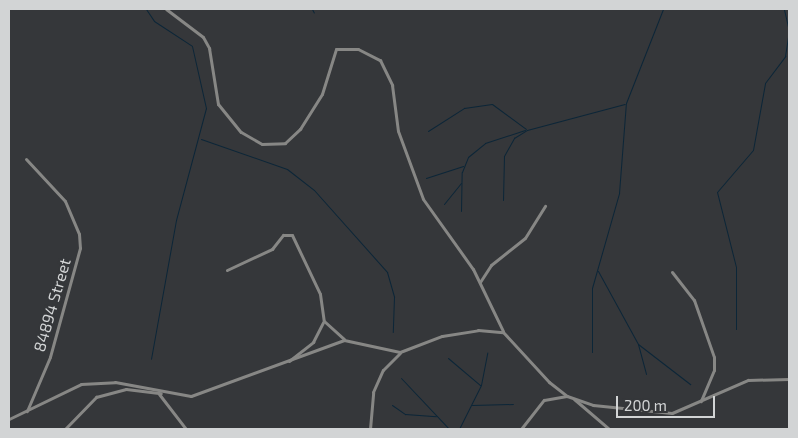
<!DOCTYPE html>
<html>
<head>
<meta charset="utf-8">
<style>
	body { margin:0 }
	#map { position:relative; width:798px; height:438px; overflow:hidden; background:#35373a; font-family:"Exo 2",sans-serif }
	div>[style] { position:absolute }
	.stream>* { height:1px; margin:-0.5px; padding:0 0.5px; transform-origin:0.5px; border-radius:0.5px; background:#0c2638 }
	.minor>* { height:3px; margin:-1.5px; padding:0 1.5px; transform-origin:1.5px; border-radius:1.5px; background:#878785 }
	span { translate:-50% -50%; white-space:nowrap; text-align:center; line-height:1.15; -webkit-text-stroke:4px #35373a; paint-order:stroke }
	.street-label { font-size:16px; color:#d2d4d5 }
	.frame { position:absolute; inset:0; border:10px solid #d2d4d5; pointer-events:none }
	.scale { position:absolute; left:616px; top:396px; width:99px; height:22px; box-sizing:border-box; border:2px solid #d2d4d5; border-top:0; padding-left:6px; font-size:15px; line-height:18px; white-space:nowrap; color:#d2d4d5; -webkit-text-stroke:4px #35373a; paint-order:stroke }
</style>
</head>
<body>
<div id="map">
	<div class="stream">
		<i style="left:146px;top:9px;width:14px;rotate:56deg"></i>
		<i style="left:154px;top:21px;width:45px;rotate:33.3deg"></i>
		<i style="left:192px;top:46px;width:64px;rotate:77.3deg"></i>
		<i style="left:206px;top:108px;width:116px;rotate:105deg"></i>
		<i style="left:176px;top:220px;width:141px;rotate:100.2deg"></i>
		<i style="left:312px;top:9px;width:4px;rotate:63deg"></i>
		<i style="left:428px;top:131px;width:43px;rotate:-32.6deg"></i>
		<i style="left:464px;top:108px;width:28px;rotate:-8deg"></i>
		<i style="left:492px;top:104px;width:42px;rotate:36.3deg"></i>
		<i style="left:201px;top:139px;width:91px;rotate:19.2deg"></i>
		<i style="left:287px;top:169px;width:34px;rotate:38deg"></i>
		<i style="left:314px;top:190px;width:110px;rotate:48.3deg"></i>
		<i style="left:387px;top:272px;width:26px;rotate:74deg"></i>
		<i style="left:394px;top:297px;width:35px;rotate:92deg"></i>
		<i style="left:426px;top:178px;width:39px;rotate:-18deg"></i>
		<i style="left:503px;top:200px;width:44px;rotate:-88.7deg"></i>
		<i style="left:504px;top:156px;width:21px;rotate:-61deg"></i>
		<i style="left:514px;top:138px;width:15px;rotate:-32deg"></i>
		<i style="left:527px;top:130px;width:101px;rotate:-14.9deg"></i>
		<i style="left:444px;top:204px;width:27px;rotate:-51deg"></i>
		<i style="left:461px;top:211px;width:39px;rotate:-89deg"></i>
		<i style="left:462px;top:172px;width:16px;rotate:-68deg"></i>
		<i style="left:468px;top:157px;width:22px;rotate:-39deg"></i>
		<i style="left:485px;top:143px;width:42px;rotate:-18deg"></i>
		<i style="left:598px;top:271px;width:83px;rotate:61.3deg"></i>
		<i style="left:638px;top:344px;width:66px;rotate:37.6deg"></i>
		<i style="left:736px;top:329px;width:62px;rotate:-90deg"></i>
		<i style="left:736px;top:267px;width:77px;rotate:-104.2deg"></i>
		<i style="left:717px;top:192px;width:55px;rotate:-49.4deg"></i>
		<i style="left:753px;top:150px;width:68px;rotate:-79.8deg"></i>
		<i style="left:765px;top:83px;width:34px;rotate:-53deg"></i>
		<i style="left:785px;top:56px;width:25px;rotate:-81deg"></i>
		<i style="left:789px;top:31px;width:23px;rotate:-103deg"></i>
		<i style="left:638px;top:344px;width:31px;rotate:75deg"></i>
		<i style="left:592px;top:352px;width:64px;rotate:-90deg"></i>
		<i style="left:592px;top:288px;width:99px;rotate:-74.1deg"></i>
		<i style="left:619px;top:193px;width:90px;rotate:-85.6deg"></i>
		<i style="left:626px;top:103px;width:101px;rotate:-68.5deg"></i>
		<i style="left:448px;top:358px;width:42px;rotate:40.2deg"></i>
		<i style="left:401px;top:378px;width:70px;rotate:46.7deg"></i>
		<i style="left:392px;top:405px;width:16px;rotate:35deg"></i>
		<i style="left:405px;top:414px;width:31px;rotate:4deg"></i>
		<i style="left:472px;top:405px;width:41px;rotate:-1.4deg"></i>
		<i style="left:459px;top:429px;width:49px;rotate:-63.4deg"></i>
		<i style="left:481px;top:385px;width:33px;rotate:-79deg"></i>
	</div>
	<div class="minor">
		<i style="left:166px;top:9px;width:46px;rotate:37.1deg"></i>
		<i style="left:203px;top:37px;width:13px;rotate:61deg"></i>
		<i style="left:209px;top:48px;width:57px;rotate:80.9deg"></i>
		<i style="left:218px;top:104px;width:36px;rotate:51deg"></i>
		<i style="left:241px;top:132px;width:24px;rotate:30deg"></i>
		<i style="left:262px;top:144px;width:23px;rotate:-2deg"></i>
		<i style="left:285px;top:143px;width:21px;rotate:-43deg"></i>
		<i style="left:300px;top:129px;width:41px;rotate:-57.8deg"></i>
		<i style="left:322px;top:94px;width:47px;rotate:-72.7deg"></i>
		<i style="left:336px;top:49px;width:22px"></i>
		<i style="left:358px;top:49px;width:25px;rotate:27deg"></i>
		<i style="left:380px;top:60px;width:28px;rotate:64deg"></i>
		<i style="left:392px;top:85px;width:46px;rotate:82.6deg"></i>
		<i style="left:398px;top:131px;width:72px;rotate:69.8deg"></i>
		<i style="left:423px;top:199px;width:86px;rotate:54.5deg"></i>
		<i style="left:473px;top:269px;width:69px;rotate:64.2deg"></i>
		<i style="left:26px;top:159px;width:57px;rotate:47.1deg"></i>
		<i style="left:65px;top:201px;width:36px;rotate:67deg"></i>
		<i style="left:79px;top:234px;width:14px;rotate:86deg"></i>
		<i style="left:80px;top:248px;width:113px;rotate:105.4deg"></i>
		<i style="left:50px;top:357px;width:59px;rotate:113.1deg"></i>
		<i style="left:227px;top:270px;width:50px;rotate:-25deg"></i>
		<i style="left:272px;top:249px;width:18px;rotate:-52deg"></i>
		<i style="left:283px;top:235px;width:9px"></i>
		<i style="left:292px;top:235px;width:65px;rotate:64.6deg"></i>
		<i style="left:320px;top:294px;width:27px;rotate:82deg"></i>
		<i style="left:324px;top:321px;width:27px;rotate:42deg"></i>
		<i style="left:672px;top:272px;width:36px;rotate:52deg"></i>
		<i style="left:694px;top:300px;width:60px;rotate:70.7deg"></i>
		<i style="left:714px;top:357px;width:13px;rotate:90deg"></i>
		<i style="left:714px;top:370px;width:34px;rotate:113deg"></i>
		<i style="left:480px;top:282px;width:20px;rotate:-57deg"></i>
		<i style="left:491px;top:265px;width:43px;rotate:-38.5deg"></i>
		<i style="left:525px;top:238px;width:38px;rotate:-58deg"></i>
		<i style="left:289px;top:361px;width:31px;rotate:-38deg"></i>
		<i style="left:313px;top:342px;width:22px;rotate:-63deg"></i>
		<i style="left:159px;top:394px;width:44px;rotate:52.4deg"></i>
		<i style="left:574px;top:399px;width:46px;rotate:40.6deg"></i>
		<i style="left:9px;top:419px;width:80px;rotate:-25.9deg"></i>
		<i style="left:81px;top:384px;width:34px;rotate:-3deg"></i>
		<i style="left:115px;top:382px;width:77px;rotate:10.4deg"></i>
		<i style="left:191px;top:396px;width:163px;rotate:-20.1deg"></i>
		<i style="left:344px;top:340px;width:57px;rotate:12.1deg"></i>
		<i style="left:400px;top:352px;width:45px;rotate:-20.9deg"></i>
		<i style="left:442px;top:336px;width:36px;rotate:-9deg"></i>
		<i style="left:478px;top:330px;width:25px;rotate:5deg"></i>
		<i style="left:503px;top:332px;width:68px;rotate:47.4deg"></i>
		<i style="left:549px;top:382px;width:23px;rotate:38deg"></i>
		<i style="left:567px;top:396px;width:28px;rotate:19deg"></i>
		<i style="left:593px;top:405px;width:79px;rotate:5.8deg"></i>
		<i style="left:672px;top:413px;width:83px;rotate:-23.5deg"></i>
		<i style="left:748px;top:380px;width:41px;rotate:-1.4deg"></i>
		<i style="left:65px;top:429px;width:45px;rotate:-45.9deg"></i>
		<i style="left:96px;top:397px;width:31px;rotate:-15deg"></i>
		<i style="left:126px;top:389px;width:35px;rotate:7deg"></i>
		<i style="left:370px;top:429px;width:37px;rotate:-85deg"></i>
		<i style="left:373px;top:392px;width:24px;rotate:-66deg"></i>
		<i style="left:383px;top:370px;width:24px;rotate:-45deg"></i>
		<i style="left:521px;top:429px;width:37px;rotate:-52deg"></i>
		<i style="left:544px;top:400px;width:23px;rotate:-10deg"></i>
	</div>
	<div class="street-label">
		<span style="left:52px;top:305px;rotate:-74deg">84894 Street</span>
	</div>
	<div class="frame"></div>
	<div class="scale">200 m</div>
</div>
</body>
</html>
